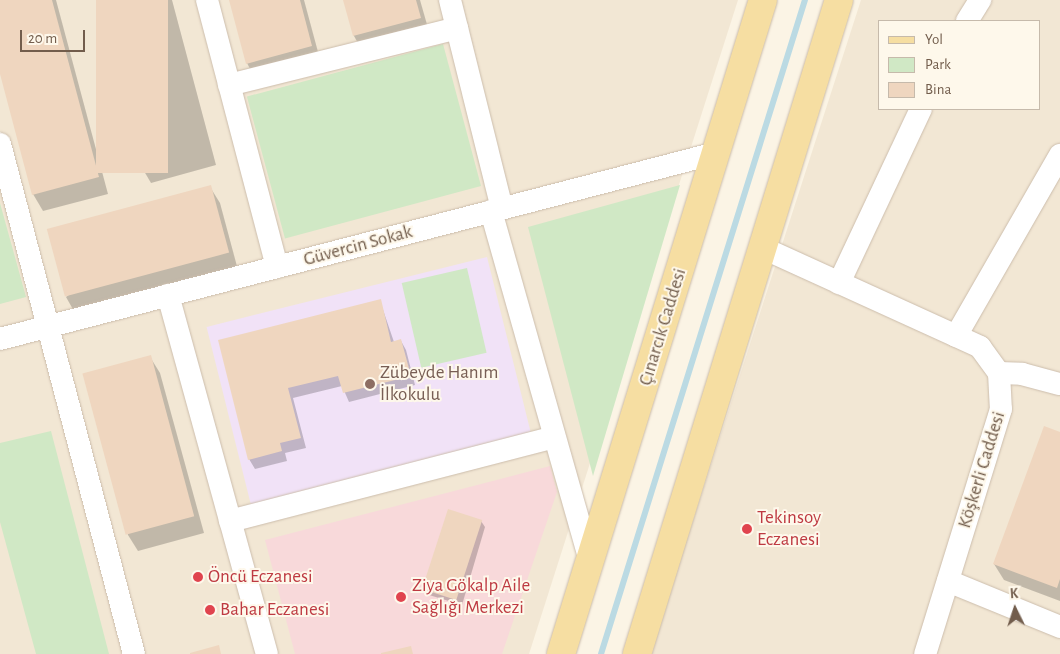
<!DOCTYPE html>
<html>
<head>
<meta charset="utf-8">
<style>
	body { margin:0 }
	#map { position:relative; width:1060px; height:654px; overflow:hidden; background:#fbf4e5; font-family:"Alegreya Sans",sans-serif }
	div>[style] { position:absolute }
	.residential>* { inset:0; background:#f2e7d4 }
	.education>* { inset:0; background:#f1e2f7; transform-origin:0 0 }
	.medical>* { inset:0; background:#f8d9da }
	.green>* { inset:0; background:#d0e8c5; transform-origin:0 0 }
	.shadow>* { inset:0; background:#0003 }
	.stream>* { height:6px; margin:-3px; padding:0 3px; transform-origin:3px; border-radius:3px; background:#bbdae3 }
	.building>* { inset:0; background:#efd6bf; transform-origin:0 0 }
	.roads { filter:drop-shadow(0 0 1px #ccbdac) drop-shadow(0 0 1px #ccbdac) }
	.minor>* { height:22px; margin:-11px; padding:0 11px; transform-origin:11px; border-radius:11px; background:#fff }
	.major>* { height:28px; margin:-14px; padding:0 14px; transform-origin:14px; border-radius:14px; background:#f6dea2 }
	.dots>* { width:14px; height:14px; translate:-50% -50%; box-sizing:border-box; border:2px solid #fef8eb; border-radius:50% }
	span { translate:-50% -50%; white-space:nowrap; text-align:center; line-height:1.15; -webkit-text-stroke:4px #fef8eb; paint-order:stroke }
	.street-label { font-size:19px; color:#725d4c }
	.education-label { font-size:19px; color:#785e54 }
	.left { translate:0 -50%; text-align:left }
	.health-label { font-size:19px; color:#be3a42 }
	.legend { position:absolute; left:878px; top:20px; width:162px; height:90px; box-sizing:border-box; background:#fef8eb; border:1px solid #c6baab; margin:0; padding:6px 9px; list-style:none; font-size:15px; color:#725d4c }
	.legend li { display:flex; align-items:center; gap:10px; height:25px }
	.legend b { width:25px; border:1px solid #c6baab }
	.north { position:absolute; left:990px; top:584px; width:50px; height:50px; -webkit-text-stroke:4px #fef8eb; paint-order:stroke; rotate:356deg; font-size:14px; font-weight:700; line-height:20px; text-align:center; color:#725d4c }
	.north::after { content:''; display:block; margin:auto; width:18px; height:22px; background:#725d4c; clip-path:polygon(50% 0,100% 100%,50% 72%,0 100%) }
	.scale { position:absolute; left:20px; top:30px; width:65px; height:22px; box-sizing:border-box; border:2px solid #725d4c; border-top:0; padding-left:6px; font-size:15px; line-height:18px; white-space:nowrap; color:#725d4c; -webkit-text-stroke:4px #fef8eb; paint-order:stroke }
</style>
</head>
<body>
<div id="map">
	<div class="residential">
		<i style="clip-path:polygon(0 0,738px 0,529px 654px,0 654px)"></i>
		<i style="clip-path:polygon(evenodd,861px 0,1060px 0,1060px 654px,650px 654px,861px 0,879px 21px,1039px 21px,1039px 109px,879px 109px,879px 21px)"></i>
	</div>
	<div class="education">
		<i style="left:487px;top:257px;width:190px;height:289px;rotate:76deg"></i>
	</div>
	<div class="medical">
		<i style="clip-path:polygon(550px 466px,557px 492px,502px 654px,295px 654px,265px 540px)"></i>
	</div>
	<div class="green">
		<i style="left:443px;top:44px;width:147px;height:203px;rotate:75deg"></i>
		<i style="clip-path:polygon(680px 185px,593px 476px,528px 227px)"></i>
		<i style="clip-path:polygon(0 203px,26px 297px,0 304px)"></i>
		<i style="left:467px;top:268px;width:87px;height:67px;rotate:77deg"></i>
		<i style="clip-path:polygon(51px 431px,109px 654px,36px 654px,0 522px,0 443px)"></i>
	</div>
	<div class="shadow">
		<i style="clip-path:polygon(0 0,56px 0,108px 194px,43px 211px,33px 194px,0 69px)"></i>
		<i style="clip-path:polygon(97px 0,172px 0,216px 165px,151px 183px,141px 166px)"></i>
		<i style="clip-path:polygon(230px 0,304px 0,321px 63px,256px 80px,247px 63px)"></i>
		<i style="clip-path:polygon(345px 0,420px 0,430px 35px,363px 52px,354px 36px)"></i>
		<i style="clip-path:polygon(210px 187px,220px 203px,238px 270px,75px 313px,66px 297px)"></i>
		<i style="clip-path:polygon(380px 301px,394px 342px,401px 341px,406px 350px,415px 385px,349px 402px,342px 386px,293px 398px,306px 448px,285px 453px,287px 461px,255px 469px,249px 459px,220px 341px)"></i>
		<i style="clip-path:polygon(150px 357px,160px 373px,204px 533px,138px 551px,128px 535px,85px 375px)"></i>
		<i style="clip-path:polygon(1060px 433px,1060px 601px,1004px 580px,994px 564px)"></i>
		<i style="clip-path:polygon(481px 521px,485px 527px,462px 605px,429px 595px,426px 589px)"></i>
	</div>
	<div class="stream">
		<i style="left:601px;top:654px;width:685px;rotate:-72.68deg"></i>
	</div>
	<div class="building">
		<i style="clip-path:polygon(0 0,52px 0,99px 177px,32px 195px,0 74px)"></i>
		<i style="left:96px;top:0;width:72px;height:173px"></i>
		<i style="clip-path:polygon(229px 0,300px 0,312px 46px,246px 64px)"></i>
		<i style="clip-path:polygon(343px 0,416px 0,421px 18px,353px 36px)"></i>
		<i style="left:211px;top:185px;width:70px;height:170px;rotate:75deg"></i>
		<i style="clip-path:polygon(381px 299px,391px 342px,401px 339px,411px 376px,343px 393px,338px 376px,288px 388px,301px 438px,280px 443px,282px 451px,248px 460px,218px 340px)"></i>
		<i style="left:151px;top:355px;width:167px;height:71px;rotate:75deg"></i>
		<i style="clip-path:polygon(1044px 426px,1060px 432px,1060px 579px,1057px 588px,993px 564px)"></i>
		<i style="left:448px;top:509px;width:36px;height:84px;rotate:18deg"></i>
		<i style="clip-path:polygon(219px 645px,221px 654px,190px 654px,190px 653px)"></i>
		<i style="clip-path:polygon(411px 646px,413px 654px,381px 654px,381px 653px)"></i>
	</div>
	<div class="roads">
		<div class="minor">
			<i style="left:207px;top:0;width:276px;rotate:75.3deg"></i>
			<i style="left:450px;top:0;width:214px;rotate:76deg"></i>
			<i style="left:967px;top:21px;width:25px;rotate:-58deg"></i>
			<i style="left:229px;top:85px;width:235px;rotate:-14deg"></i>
			<i style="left:0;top:144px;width:527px;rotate:75.28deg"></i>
			<i style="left:491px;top:211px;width:364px;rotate:74.2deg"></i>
			<i style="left:763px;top:248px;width:239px;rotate:24.5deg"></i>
			<i style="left:980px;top:347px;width:32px;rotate:54deg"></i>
			<i style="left:999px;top:373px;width:36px;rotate:87deg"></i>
			<i style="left:1001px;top:409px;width:257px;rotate:107.2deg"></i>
			<i style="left:839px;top:283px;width:192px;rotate:-64.8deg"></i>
			<i style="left:168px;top:295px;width:372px;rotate:74.6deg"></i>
			<i style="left:956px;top:336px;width:209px;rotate:-60.1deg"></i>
			<i style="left:0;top:339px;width:740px;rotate:-14.56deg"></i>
			<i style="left:999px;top:373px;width:23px;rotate:2deg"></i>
			<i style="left:1022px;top:374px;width:39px;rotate:15deg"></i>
			<i style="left:230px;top:521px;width:335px;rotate:-14.5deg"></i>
			<i style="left:948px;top:581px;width:121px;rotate:22.3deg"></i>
		</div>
		<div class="major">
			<i style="left:561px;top:654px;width:684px;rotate:-72.84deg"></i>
			<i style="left:637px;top:654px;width:684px;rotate:-72.84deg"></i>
		</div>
	</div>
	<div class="dots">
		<i style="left:370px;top:384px;background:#8d6e63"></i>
		<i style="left:747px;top:529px;background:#e0444e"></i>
		<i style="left:198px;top:577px;background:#e0444e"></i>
		<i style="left:401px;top:597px;background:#e0444e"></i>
		<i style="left:210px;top:610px;background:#e0444e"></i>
	</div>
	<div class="street-label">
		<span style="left:358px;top:246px;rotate:-15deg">Güvercin Sokak</span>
		<span style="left:663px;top:327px;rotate:-73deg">Çınarcık Caddesi</span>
		<span style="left:982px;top:470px;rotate:-73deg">Köşkerli Caddesi</span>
	</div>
	<div class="education-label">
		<span class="left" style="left:380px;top:384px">Zübeyde Hanım<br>İlkokulu</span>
	</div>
	<div class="health-label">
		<span class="left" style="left:757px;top:529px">Tekinsoy<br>Eczanesi</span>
		<span class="left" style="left:208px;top:577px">Öncü Eczanesi</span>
		<span class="left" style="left:412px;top:597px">Ziya Gökalp Aile<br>Sağlığı Merkezi</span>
		<span class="left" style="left:220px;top:610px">Bahar Eczanesi</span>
	</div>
	<ul class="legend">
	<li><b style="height:6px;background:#f6dea2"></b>Yol</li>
	<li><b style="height:14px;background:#d0e8c5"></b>Park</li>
	<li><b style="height:14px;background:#efd6bf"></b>Bina</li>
	</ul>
	<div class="north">K</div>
	<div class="scale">20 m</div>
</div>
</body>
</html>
